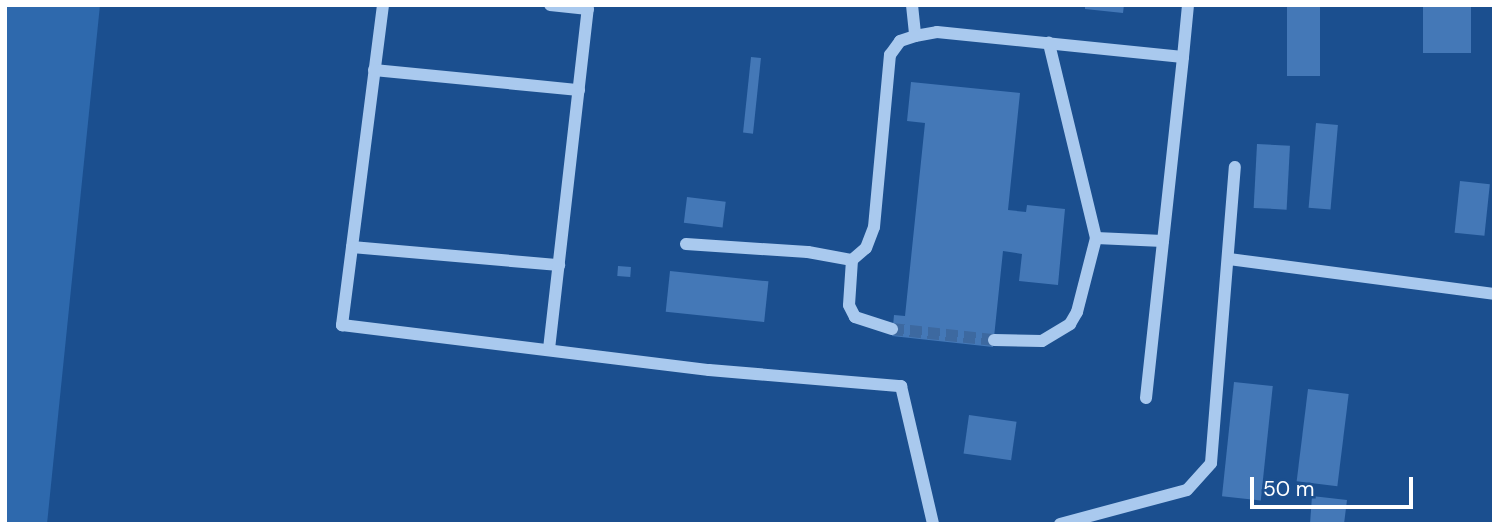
<!DOCTYPE html>
<html>
<head>
<meta charset="utf-8">
<style>
	body { margin:0 }
	#map { position:relative; width:1499px; height:529px; overflow:hidden; background:#1b4f8f; font-family:"DM Sans",sans-serif }
	div>[style] { position:absolute }
	.green>* { inset:0; background:#2e69ad }
	.building>* { inset:0; background:#4478b7; transform-origin:0 0 }
	.minor-tunnel>* { height:12px; margin-top:-6px; transform-origin:0; background:repeating-linear-gradient(90deg,#3d69a0 0 12px,transparent 0 18px) }
	.minor>* { height:12px; margin:-6px; padding:0 6px; transform-origin:6px; border-radius:6px; background:#a9c9ee }
	span { translate:-50% -50%; white-space:nowrap; text-align:center; line-height:1.15; -webkit-text-stroke:5px #1b4f8f; paint-order:stroke }
	.frame { position:absolute; inset:0; border:7px solid #fff; pointer-events:none }
	.scale { position:absolute; left:1250px; top:477px; width:163px; height:32px; box-sizing:border-box; border:4px solid #fff; border-top:0; padding-left:9px; font-size:21px; line-height:24px; white-space:nowrap; color:#fff; -webkit-text-stroke:5px #1b4f8f; paint-order:stroke }
</style>
</head>
<body>
<div id="map">
	<div class="green">
		<i style="clip-path:polygon(5px 5px,100px 5px,47px 524px,5px 524px)"></i>
	</div>
	<div class="building">
		<i style="clip-path:polygon(1085px 5px,1124px 5px,1123px 13px,1085px 9px)"></i>
		<i style="left:1287px;top:5px;width:33px;height:71px"></i>
		<i style="left:1423px;top:5px;width:48px;height:48px"></i>
		<i style="left:751px;top:57px;width:10px;height:76px;rotate:6deg"></i>
		<i style="clip-path:polygon(911px 82px,1020px 93px,1008px 210px,1026px 212px,1027px 205px,1065px 209px,1058px 285px,1019px 281px,1022px 254px,1003px 251px,993px 347px,892px 336px,894px 315px,905px 316px,925px 123px,907px 121px)"></i>
		<i style="left:1316px;top:123px;width:22px;height:85px;rotate:5deg"></i>
		<i style="left:1257px;top:144px;width:33px;height:64px;rotate:3deg"></i>
		<i style="left:1460px;top:181px;width:30px;height:52px;rotate:6deg"></i>
		<i style="left:687px;top:197px;width:39px;height:26px;rotate:7deg"></i>
		<i style="left:618px;top:266px;width:13px;height:10px;rotate:4deg"></i>
		<i style="left:670px;top:271px;width:99px;height:41px;rotate:6deg"></i>
		<i style="left:1234px;top:382px;width:39px;height:115px;rotate:6deg"></i>
		<i style="left:1308px;top:389px;width:41px;height:93px;rotate:7deg"></i>
		<i style="left:969px;top:415px;width:48px;height:39px;rotate:8deg"></i>
		<i style="clip-path:polygon(1312px 496px,1347px 500px,1344px 524px,1310px 524px)"></i>
	</div>
	<div class="minor-tunnel">
		<i style="left:892px;top:329px;width:103px;rotate:6.2deg"></i>
	</div>
	<div class="minor">
		<i style="left:383px;top:5px;width:323px;rotate:97.3deg"></i>
		<i style="left:342px;top:325px;width:370px;rotate:7deg"></i>
		<i style="left:709px;top:370px;width:193px;rotate:4.8deg"></i>
		<i style="left:901px;top:386px;width:142px;rotate:76.9deg"></i>
		<i style="left:912px;top:5px;width:31px;rotate:84deg"></i>
		<i style="left:915px;top:36px;width:22px;rotate:-10deg"></i>
		<i style="left:937px;top:32px;width:247px;rotate:5.8deg"></i>
		<i style="left:1183px;top:57px;width:52px;rotate:-84.5deg"></i>
		<i style="left:374px;top:70px;width:206px;rotate:5.6deg"></i>
		<i style="left:1096px;top:238px;width:67px;rotate:2.6deg"></i>
		<i style="left:686px;top:244px;width:122px;rotate:3.8deg"></i>
		<i style="left:808px;top:252px;width:45px;rotate:10.3deg"></i>
		<i style="left:352px;top:247px;width:208px;rotate:5deg"></i>
		<i style="left:1229px;top:259px;width:267px;rotate:7.5deg"></i>
		<i style="left:892px;top:329px;width:39px;rotate:-162deg"></i>
		<i style="left:855px;top:317px;width:13px;rotate:-117deg"></i>
		<i style="left:849px;top:305px;width:45px;rotate:-86.2deg"></i>
		<i style="left:852px;top:260px;width:18px;rotate:-41deg"></i>
		<i style="left:866px;top:248px;width:22px;rotate:-69deg"></i>
		<i style="left:874px;top:227px;width:173px;rotate:-84.7deg"></i>
		<i style="left:890px;top:55px;width:17px;rotate:-54deg"></i>
		<i style="left:900px;top:41px;width:16px;rotate:-18deg"></i>
		<i style="left:994px;top:340px;width:48px;rotate:1.2deg"></i>
		<i style="left:1042px;top:341px;width:33px;rotate:-31deg"></i>
		<i style="left:1070px;top:324px;width:14px;rotate:-60deg"></i>
		<i style="left:1077px;top:312px;width:76px;rotate:-75.6deg"></i>
		<i style="left:1096px;top:238px;width:201px;rotate:-103.6deg"></i>
		<i style="left:549px;top:349px;width:342px;rotate:-83.5deg"></i>
		<i style="left:588px;top:9px;width:38px;rotate:-174deg"></i>
		<i style="left:1146px;top:398px;width:343px;rotate:-83.8deg"></i>
		<i style="left:1060px;top:524px;width:131px;rotate:-15deg"></i>
		<i style="left:1187px;top:490px;width:36px;rotate:-48deg"></i>
		<i style="left:1211px;top:463px;width:297px;rotate:-85.4deg"></i>
	</div>
	<div class="frame"></div>
	<div class="scale">50 m</div>
</div>
</body>
</html>
